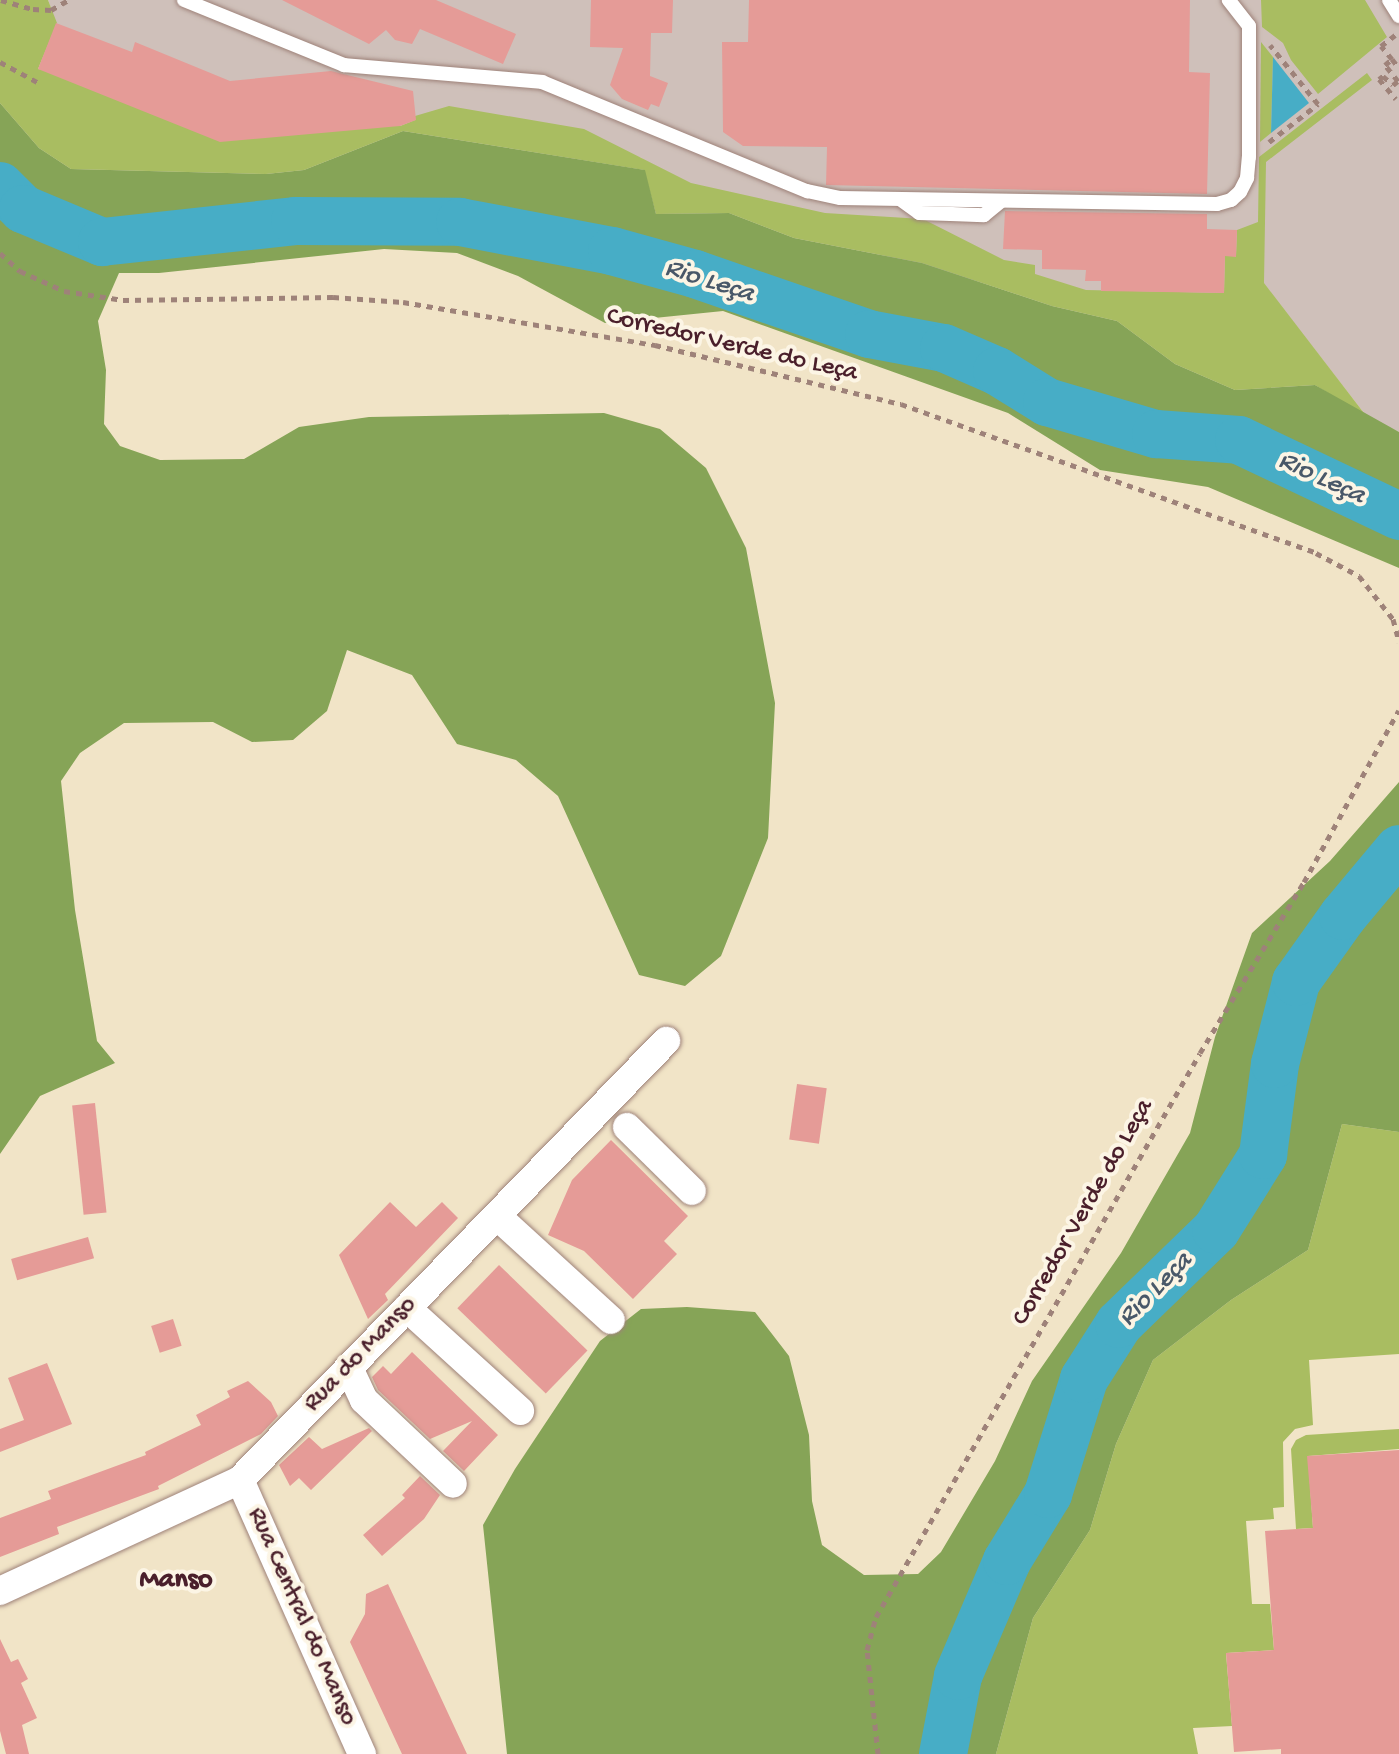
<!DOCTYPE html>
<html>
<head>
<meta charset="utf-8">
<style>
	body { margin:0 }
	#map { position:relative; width:1399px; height:1754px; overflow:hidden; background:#f1e4c7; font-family:"Gochi Hand",sans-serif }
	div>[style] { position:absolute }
	.industrial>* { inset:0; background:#cfc0ba }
	.green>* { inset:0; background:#a9bd61 }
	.forest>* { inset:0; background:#86a457 }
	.water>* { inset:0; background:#47adc6 }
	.river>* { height:48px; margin:-24px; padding:0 24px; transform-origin:24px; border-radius:24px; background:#47adc6 }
	.building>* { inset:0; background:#e59b97; transform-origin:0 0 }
	.path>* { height:5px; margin-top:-2.5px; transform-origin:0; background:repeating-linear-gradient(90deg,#9e8279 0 6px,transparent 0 12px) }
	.roads { filter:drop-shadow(0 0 2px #9e8279) drop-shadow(0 0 2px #9e8279) }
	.lane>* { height:14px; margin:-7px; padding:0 7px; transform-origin:7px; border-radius:7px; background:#fff }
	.street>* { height:28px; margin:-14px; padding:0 14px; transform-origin:14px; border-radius:14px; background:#fff }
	span { translate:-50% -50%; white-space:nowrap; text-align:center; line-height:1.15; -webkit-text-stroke:8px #fcf5e5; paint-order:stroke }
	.street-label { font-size:26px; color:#4a1f2b }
	.water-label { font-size:28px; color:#495869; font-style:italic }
	.neighbourhood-label { font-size:28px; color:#4a1f2b; font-weight:700 }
</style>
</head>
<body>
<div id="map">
	<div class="industrial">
		<i style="clip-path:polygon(48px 0,1399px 0,1399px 432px,1367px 417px,1264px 284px,1264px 275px,1232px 310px,1052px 306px,1009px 290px,729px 213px,656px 214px,642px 158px,416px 120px,400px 126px,220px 142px,38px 69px,56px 23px)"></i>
	</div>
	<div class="green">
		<i style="clip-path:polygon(0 0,48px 0,57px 23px,38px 69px,400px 126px,415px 120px,415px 116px,449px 106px,584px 129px,691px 183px,825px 213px,923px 219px,1004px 260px,1035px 265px,1035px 274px,1086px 290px,1224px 293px,1225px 256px,1236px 256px,1237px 230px,1258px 222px,1259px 157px,1367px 73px,1372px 80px,1266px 162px,1264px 283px,1367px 417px,1315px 385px,1235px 390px,1175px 364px,1117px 321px,1052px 306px,922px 263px,794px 238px,729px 213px,656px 214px,644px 170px,403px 131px,304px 170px,266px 174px,71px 169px,39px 148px,0 103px)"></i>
		<i style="clip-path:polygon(1261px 0,1365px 0,1387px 37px,1318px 94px,1291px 60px,1283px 43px,1262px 27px)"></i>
		<i style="clip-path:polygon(1261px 42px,1273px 57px,1271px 133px,1260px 142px)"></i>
		<i style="clip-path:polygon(1342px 1124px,1399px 1132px,1399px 1354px,1309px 1360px,1313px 1425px,1295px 1429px,1283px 1442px,1284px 1507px,1273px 1508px,1274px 1519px,1246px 1521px,1252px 1604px,1270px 1604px,1274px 1650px,1226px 1653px,1232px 1726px,1193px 1728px,1198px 1754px,996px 1754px,1033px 1618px,1090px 1530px,1116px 1444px,1153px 1360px,1231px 1300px,1308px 1250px)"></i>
		<i style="clip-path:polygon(1399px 1429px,1399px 1449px,1308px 1456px,1313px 1528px,1296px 1529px,1291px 1449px,1296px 1440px,1306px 1435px)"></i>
	</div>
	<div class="forest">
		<i style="clip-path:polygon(0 103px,39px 148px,71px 169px,266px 174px,304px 170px,403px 131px,645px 170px,656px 214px,729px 213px,794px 238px,922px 263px,1052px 306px,1117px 321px,1175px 364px,1235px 390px,1315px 385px,1399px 432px,1399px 568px,1208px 487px,1100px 470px,1008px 413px,723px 311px,605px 323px,518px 276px,457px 253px,384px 249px,159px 273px,119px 273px,98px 321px,106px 370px,104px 424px,120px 446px,160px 460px,244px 459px,299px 427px,369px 417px,604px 413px,660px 429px,706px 468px,746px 548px,775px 703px,768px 838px,721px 956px,685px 986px,639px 975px,558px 796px,516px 760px,457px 744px,412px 675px,347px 650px,327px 711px,293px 740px,252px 742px,213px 722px,124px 723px,80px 753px,61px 781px,75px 910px,97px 1041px,115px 1063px,40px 1096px,0 1154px)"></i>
		<i style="clip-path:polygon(1399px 782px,1399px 1132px,1342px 1124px,1308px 1250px,1231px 1300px,1153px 1360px,1116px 1444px,1090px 1530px,1033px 1618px,996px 1754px,507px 1754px,483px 1525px,515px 1469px,600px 1341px,641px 1309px,687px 1307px,755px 1312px,789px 1356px,809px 1435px,812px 1501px,822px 1545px,864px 1575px,918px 1574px,941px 1552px,995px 1461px,1032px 1381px,1121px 1253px,1190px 1133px,1215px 1037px,1252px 933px,1330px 861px)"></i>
	</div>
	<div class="water">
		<i style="clip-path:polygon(1273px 57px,1309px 103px,1271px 133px)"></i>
	</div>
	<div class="river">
		<i style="left:0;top:186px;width:33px;rotate:45deg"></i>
		<i style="left:23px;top:209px;width:86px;rotate:22.7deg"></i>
		<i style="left:102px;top:242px;width:194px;rotate:-6.2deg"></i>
		<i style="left:295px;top:221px;width:165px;rotate:0.3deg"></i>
		<i style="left:460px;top:222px;width:155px;rotate:10.8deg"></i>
		<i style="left:612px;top:251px;width:86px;rotate:15.5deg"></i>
		<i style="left:695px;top:274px;width:184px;rotate:19deg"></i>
		<i style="left:869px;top:334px;width:76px;rotate:10.6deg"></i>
		<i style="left:944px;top:348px;width:58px;rotate:23.5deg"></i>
		<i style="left:997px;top:371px;width:59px;rotate:31.8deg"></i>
		<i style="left:1047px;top:402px;width:114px;rotate:16.4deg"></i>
		<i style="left:1156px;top:434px;width:83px;rotate:4.1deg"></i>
		<i style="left:1239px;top:440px;width:177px;rotate:25.4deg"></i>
		<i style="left:943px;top:1754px;width:79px;rotate:-79.1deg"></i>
		<i style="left:958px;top:1676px;width:125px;rotate:-66.9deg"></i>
		<i style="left:1007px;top:1561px;width:79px;rotate:-58.5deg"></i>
		<i style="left:1048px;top:1494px;width:121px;rotate:-72.6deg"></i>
		<i style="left:1084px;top:1379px;width:65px;rotate:-57.5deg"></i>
		<i style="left:1119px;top:1324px;width:135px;rotate:-44.1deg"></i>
		<i style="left:1216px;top:1230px;width:89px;rotate:-57.9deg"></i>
		<i style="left:1263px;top:1155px;width:92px;rotate:-82.5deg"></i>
		<i style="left:1275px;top:1064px;width:85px;rotate:-75.6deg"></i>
		<i style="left:1296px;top:982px;width:81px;rotate:-54.5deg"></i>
		<i style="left:1343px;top:916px;width:87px;rotate:-50.1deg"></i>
	</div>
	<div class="building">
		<i style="clip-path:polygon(282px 0,436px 0,516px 34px,503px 64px,420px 29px,412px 44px,395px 40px,386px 30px,369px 44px)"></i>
		<i style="clip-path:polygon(591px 0,673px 0,672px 33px,651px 33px,650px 76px,668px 83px,659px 107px,651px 104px,648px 110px,622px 99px,610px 85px,623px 48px,590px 47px)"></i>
		<i style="clip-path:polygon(749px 0,1190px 0,1189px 72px,1210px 73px,1207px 194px,826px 185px,827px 147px,743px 146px,723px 132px,722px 42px,748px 42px)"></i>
		<i style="clip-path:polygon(56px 23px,132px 52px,135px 42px,230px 81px,331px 71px,413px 91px,416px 120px,400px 126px,220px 142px,38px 69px)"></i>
		<i style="clip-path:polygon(1005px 211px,1207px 214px,1207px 229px,1237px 230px,1236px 257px,1225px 256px,1224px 293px,1101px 291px,1101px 281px,1085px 281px,1086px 270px,1042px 269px,1042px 250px,1003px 249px)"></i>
		<i style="left:797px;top:1084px;width:30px;height:56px;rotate:8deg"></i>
		<i style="left:95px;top:1103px;width:110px;height:23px;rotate:84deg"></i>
		<i style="clip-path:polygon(611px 1140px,688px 1216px,664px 1241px,677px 1254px,633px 1299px,584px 1251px,548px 1235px,572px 1180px)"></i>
		<i style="clip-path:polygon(390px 1202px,416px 1227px,442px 1202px,458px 1218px,385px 1294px,388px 1300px,368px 1319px,339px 1255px)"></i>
		<i style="left:88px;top:1237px;width:22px;height:80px;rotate:74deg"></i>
		<i style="left:499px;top:1265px;width:123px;height:60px;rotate:44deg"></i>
		<i style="left:173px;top:1319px;width:28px;height:23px;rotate:72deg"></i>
		<i style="clip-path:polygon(412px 1352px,498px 1435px,464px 1471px,443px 1451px,472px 1421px,430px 1439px,378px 1390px,372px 1377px,383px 1366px,391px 1374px)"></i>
		<i style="clip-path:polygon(47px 1363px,72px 1424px,0 1452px,0 1429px,24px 1420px,8px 1378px)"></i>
		<i style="clip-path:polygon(248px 1381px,271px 1402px,278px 1416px,261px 1434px,158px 1486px,159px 1489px,57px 1527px,59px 1534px,0 1557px,0 1518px,51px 1499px,48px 1491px,146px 1455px,145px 1452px,201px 1425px,196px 1415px,230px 1397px,227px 1391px)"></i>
		<i style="clip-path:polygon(369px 1428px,372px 1431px,311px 1490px,299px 1478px,290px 1486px,279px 1465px,309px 1437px,322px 1449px)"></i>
		<i style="clip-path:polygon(1399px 1450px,1399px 1754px,1281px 1754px,1281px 1749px,1234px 1752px,1226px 1653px,1274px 1650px,1265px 1531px,1313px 1528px,1307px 1456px)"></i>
		<i style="clip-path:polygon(420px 1476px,440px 1495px,424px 1519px,382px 1556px,363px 1535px,405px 1498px,402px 1495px)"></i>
		<i style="clip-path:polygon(388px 1584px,467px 1754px,402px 1754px,350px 1642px,365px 1614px,366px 1594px)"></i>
		<i style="clip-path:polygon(0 1639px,11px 1662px,18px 1659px,28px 1679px,21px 1683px,37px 1718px,22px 1725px,29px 1754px,6px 1754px,0 1731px)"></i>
	</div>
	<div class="path">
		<i style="left:1px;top:0;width:33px;rotate:16deg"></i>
		<i style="left:33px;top:9px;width:18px;rotate:3deg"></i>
		<i style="left:51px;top:10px;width:20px;rotate:-30deg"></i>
		<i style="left:1392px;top:59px;width:17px;rotate:-130deg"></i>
		<i style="left:1381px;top:46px;width:18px;rotate:-38deg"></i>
		<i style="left:0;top:62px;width:44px;rotate:28.3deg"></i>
		<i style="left:1383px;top:76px;width:13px;rotate:42deg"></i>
		<i style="left:1393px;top:85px;width:6px;rotate:-39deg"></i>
		<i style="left:1398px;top:81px;width:21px;rotate:-129deg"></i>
		<i style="left:1385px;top:65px;width:9px;rotate:-41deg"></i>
		<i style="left:1392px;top:59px;width:11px;rotate:52deg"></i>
		<i style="left:1383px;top:76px;width:5px;rotate:143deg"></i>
		<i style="left:1379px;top:79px;width:26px;rotate:50deg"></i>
		<i style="left:1269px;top:142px;width:62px;rotate:-37.8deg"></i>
		<i style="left:1318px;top:104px;width:76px;rotate:-129.1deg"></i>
		<i style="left:0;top:253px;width:27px;rotate:42deg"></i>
		<i style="left:20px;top:271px;width:48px;rotate:24.4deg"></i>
		<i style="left:64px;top:291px;width:60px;rotate:8.7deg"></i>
		<i style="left:123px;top:300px;width:210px;rotate:-0.8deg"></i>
		<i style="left:333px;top:297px;width:70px;rotate:4.1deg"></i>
		<i style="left:403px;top:302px;width:256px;rotate:9.7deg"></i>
		<i style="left:655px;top:345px;width:253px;rotate:13.5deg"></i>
		<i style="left:901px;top:404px;width:441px;rotate:19.7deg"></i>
		<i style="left:1316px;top:553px;width:49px;rotate:28.1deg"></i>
		<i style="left:1359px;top:576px;width:55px;rotate:51.7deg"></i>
		<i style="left:1393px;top:619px;width:24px;rotate:75deg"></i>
		<i style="left:878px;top:1754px;width:105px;rotate:-96deg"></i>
		<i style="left:867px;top:1650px;width:34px;rotate:-75deg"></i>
		<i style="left:876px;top:1617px;width:650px;rotate:-60.12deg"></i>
		<i style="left:1200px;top:1053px;width:200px;rotate:-58.7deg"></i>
		<i style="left:1304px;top:882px;width:196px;rotate:-61.1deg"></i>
	</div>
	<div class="roads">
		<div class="lane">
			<i style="left:184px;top:0;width:173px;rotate:22.1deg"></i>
			<i style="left:344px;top:65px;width:199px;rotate:4.9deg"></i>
			<i style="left:542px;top:82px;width:287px;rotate:22.4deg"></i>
			<i style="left:807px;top:191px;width:34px;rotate:12deg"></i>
			<i style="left:840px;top:198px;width:377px;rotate:0.9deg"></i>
			<i style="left:1217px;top:204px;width:15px;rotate:-16deg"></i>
			<i style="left:1231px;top:200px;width:12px;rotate:-42deg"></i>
			<i style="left:1240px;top:192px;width:16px;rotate:-63deg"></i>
			<i style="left:1247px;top:178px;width:21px;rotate:-85deg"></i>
			<i style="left:1249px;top:157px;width:131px;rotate:-90deg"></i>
			<i style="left:1249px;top:26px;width:33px;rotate:-128deg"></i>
			<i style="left:1389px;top:0;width:19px;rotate:58deg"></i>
			<i style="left:900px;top:199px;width:24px;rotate:36deg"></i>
			<i style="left:919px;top:213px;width:32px;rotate:2deg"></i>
			<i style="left:951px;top:214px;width:33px;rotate:2deg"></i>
			<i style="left:984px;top:215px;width:22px;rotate:-39deg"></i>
		</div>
		<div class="street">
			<i style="left:627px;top:1127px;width:91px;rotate:44.6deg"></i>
			<i style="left:497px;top:1216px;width:154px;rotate:42.4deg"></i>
			<i style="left:407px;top:1308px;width:153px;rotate:42.3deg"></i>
			<i style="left:349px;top:1368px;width:35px;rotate:65deg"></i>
			<i style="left:364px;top:1400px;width:122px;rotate:43.3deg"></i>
			<i style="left:240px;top:1480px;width:300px;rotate:66deg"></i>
			<i style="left:0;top:1591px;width:264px;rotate:-24.8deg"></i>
			<i style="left:240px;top:1480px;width:612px;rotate:-45.86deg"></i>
		</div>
	</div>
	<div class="street-label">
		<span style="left:732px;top:346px;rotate:13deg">Corredor Verde do Leça</span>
		<span style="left:1084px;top:1213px;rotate:-60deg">Corredor Verde do Leça</span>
		<span style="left:361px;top:1355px;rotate:-46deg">Rua do Manso</span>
		<span style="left:301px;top:1617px;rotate:66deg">Rua Central do Manso</span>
	</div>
	<div class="water-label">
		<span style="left:709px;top:282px;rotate:18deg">Rio Leça</span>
		<span style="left:1321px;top:479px;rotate:25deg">Rio Leça</span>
		<span style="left:1156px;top:1290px;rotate:-45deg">Rio Leça</span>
	</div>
	<div class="neighbourhood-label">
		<span style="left:176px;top:1581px">Manso</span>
	</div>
</div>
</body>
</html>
